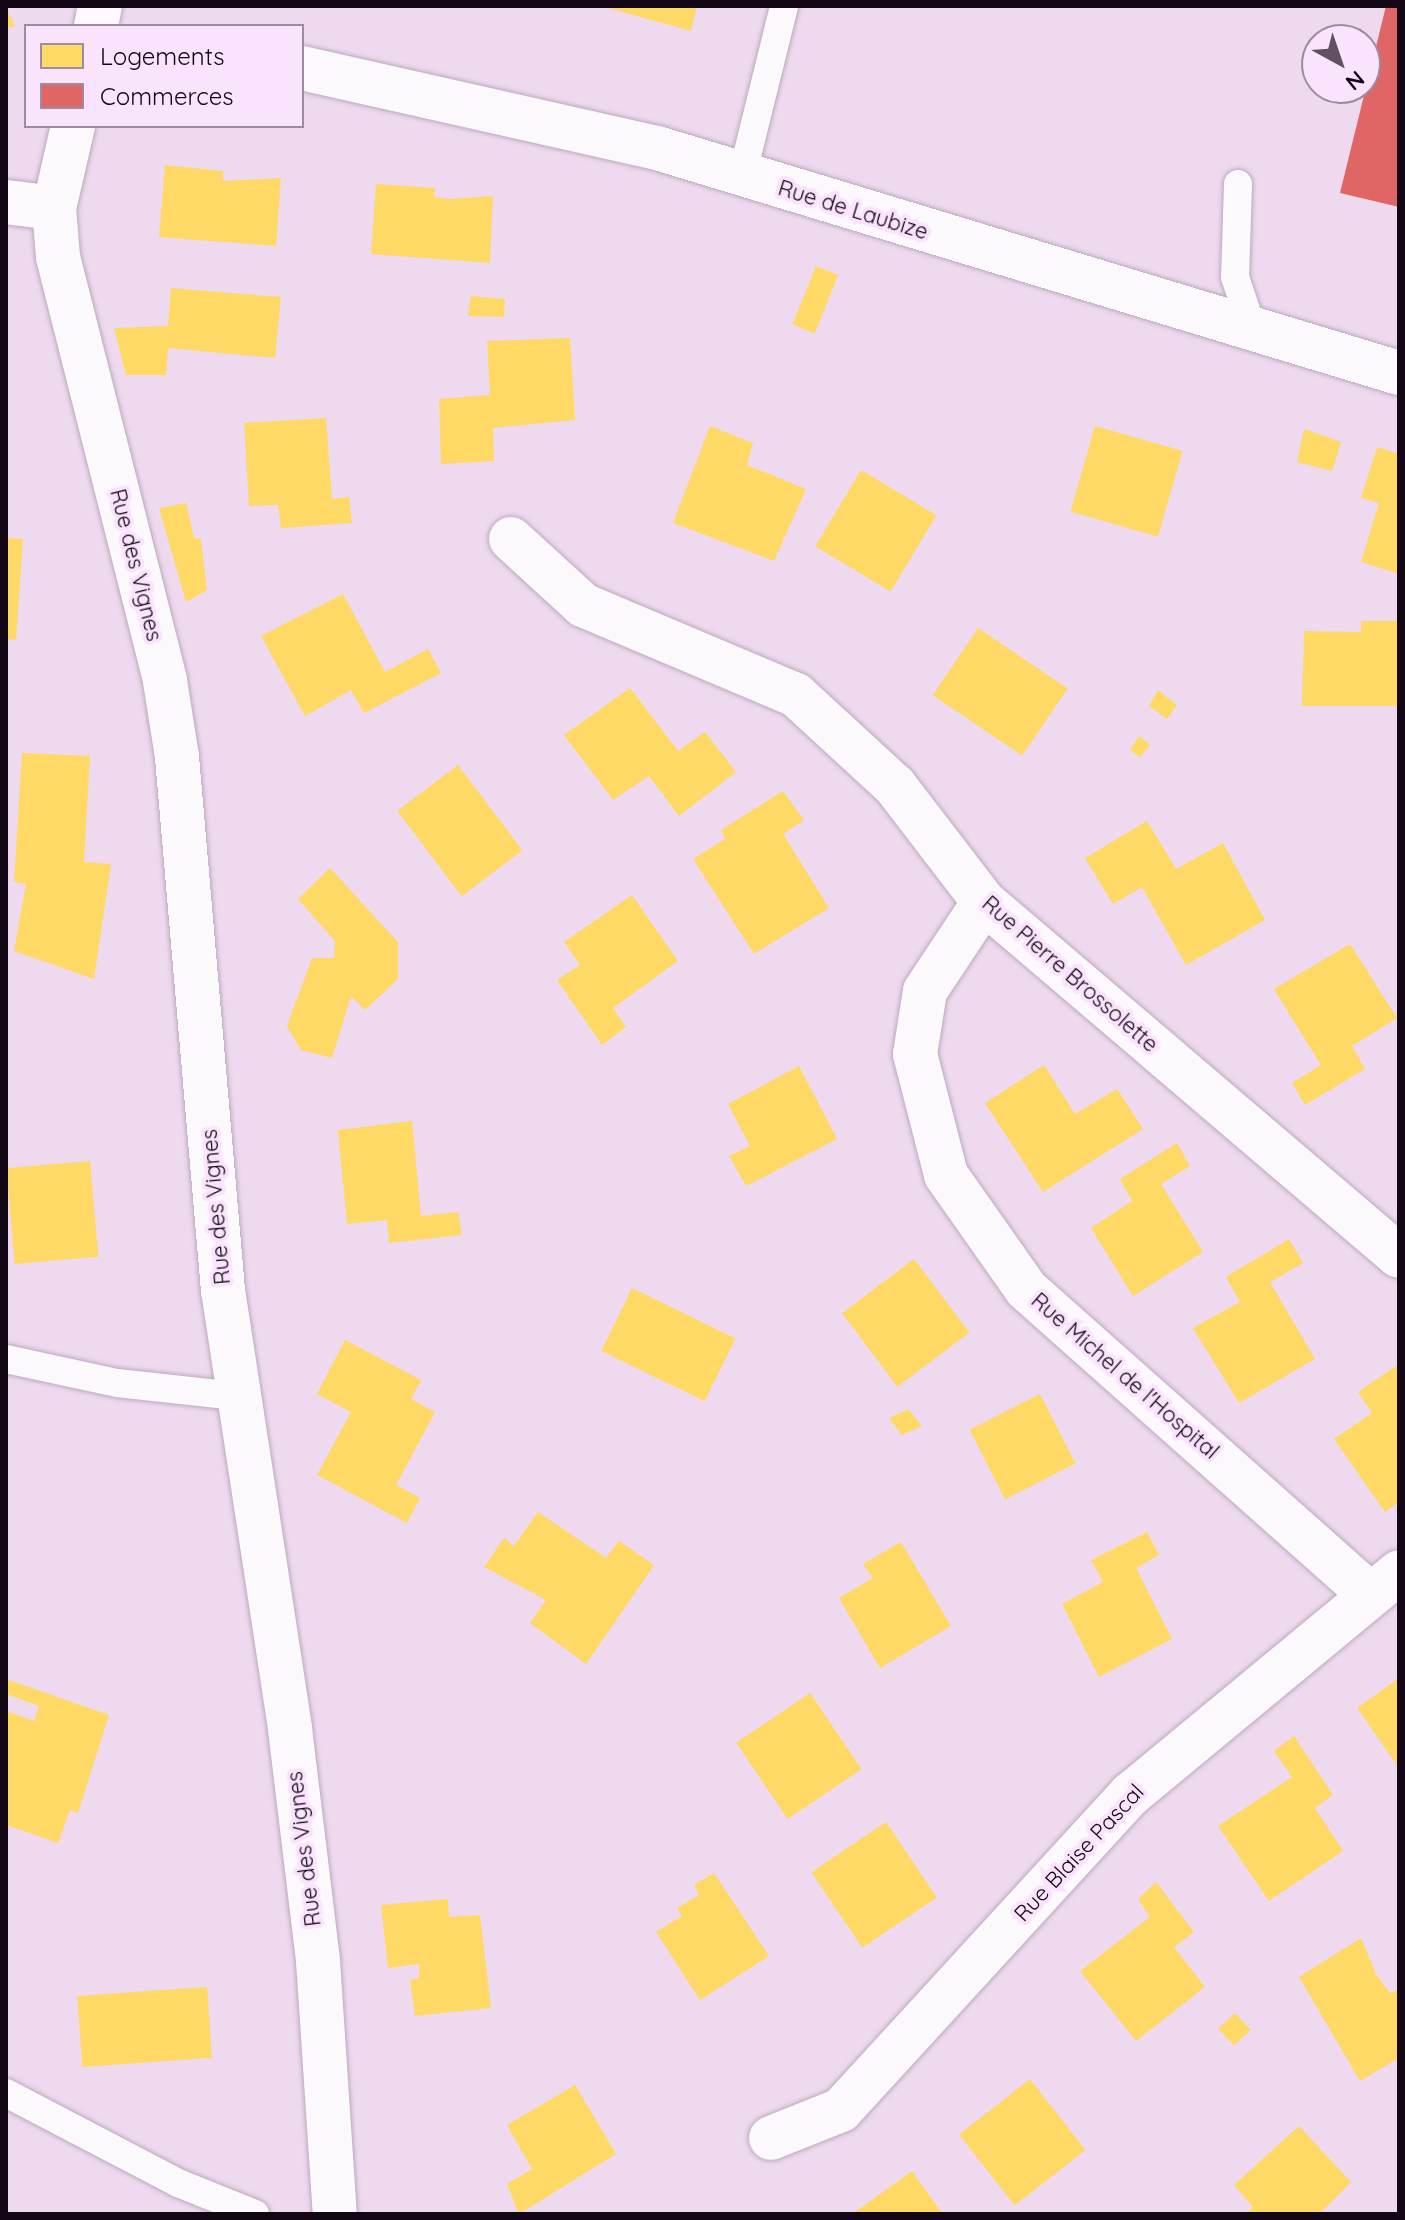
<!DOCTYPE html>
<html>
<head>
<meta charset="utf-8">
<style>
	body { margin:0 }
	#map { position:relative; width:1405px; height:2220px; overflow:hidden; background:#eed9ef; font-family:Quicksand,sans-serif }
	div>[style] { position:absolute }
	.homes>* { inset:0; background:#ffd966; transform-origin:0 0 }
	.shops>* { inset:0; background:#e06666 }
	.roads { filter:drop-shadow(0 0 2px #baaabb) drop-shadow(0 0 2px #baaabb) }
	.service>* { height:28px; margin:-14px; padding:0 14px; transform-origin:14px; border-radius:14px; background:#fcf9fd }
	.minor>* { height:44px; margin:-22px; padding:0 22px; transform-origin:22px; border-radius:22px; background:#fcf9fd }
	span { translate:-50% -50%; white-space:nowrap; text-align:center; line-height:1.15; -webkit-text-stroke:8px #fae3fc; paint-order:stroke }
	.street-label { font-size:22px; color:#140715 }
	.frame { position:absolute; inset:0; border:8px solid #140715; pointer-events:none }
	.legend { position:absolute; left:24px; top:24px; width:280px; height:104px; box-sizing:border-box; background:#fae3fc; border:2px solid #9e8ba0; margin:0; padding:10px 14px; list-style:none; font-size:24px; color:#140715 }
	.legend li { display:flex; align-items:center; gap:16px; height:40px }
	.legend b { width:40px; border:2px solid #9e8ba0 }
	.north { position:absolute; left:1301px; top:24px; width:80px; height:80px; box-sizing:border-box; background:#fae3fc; border:2px solid #9e8ba0; border-radius:50%; rotate:140deg; font-size:22px; font-weight:700; line-height:32px; text-align:center; color:#140715 }
	.north::after { content:''; display:block; margin:auto; width:28px; height:36px; background:#605061; clip-path:polygon(50% 0,100% 100%,50% 72%,0 100%) }
</style>
</head>
<body>
<div id="map">
	<div class="homes">
		<i style="clip-path:polygon(6px 6px,15px 26px,6px 28px)"></i>
		<i style="clip-path:polygon(601px 6px,697px 6px,691px 31px)"></i>
		<i style="clip-path:polygon(165px 165px,223px 171px,223px 181px,281px 178px,276px 246px,159px 237px)"></i>
		<i style="clip-path:polygon(376px 184px,435px 188px,434px 197px,449px 199px,493px 196px,490px 263px,371px 254px)"></i>
		<i style="left:816px;top:266px;width:24px;height:63px;rotate:22deg"></i>
		<i style="clip-path:polygon(171px 288px,281px 297px,275px 358px,168px 348px,166px 375px,126px 375px,114px 328px,168px 326px)"></i>
		<i style="clip-path:polygon(471px 296px,505px 299px,504px 317px,468px 316px)"></i>
		<i style="clip-path:polygon(570px 338px,575px 420px,493px 428px,494px 461px,441px 464px,439px 399px,490px 395px,487px 341px)"></i>
		<i style="clip-path:polygon(326px 418px,332px 499px,349px 497px,352px 523px,281px 528px,278px 505px,249px 506px,244px 423px)"></i>
		<i style="clip-path:polygon(710px 426px,753px 443px,747px 465px,806px 489px,774px 561px,673px 523px)"></i>
		<i style="left:1095px;top:426px;width:91px;height:89px;rotate:16deg"></i>
		<i style="clip-path:polygon(1304px 429px,1341px 442px,1332px 471px,1297px 462px)"></i>
		<i style="clip-path:polygon(1377px 447px,1399px 454px,1399px 574px,1361px 562px,1379px 503px,1361px 498px)"></i>
		<i style="left:861px;top:470px;width:88px;height:89px;rotate:31deg"></i>
		<i style="clip-path:polygon(186px 503px,194px 538px,201px 539px,207px 590px,186px 602px,159px 508px)"></i>
		<i style="clip-path:polygon(6px 538px,23px 539px,16px 640px,6px 639px)"></i>
		<i style="clip-path:polygon(343px 594px,385px 672px,428px 649px,441px 673px,364px 713px,351px 690px,305px 716px,261px 636px)"></i>
		<i style="clip-path:polygon(1361px 621px,1399px 621px,1397px 706px,1302px 706px,1304px 631px,1361px 632px)"></i>
		<i style="left:978px;top:628px;width:108px;height:81px;rotate:34deg"></i>
		<i style="clip-path:polygon(630px 688px,678px 751px,705px 732px,736px 772px,679px 816px,649px 776px,613px 800px,564px 735px)"></i>
		<i style="clip-path:polygon(1158px 690px,1177px 705px,1167px 719px,1149px 706px)"></i>
		<i style="clip-path:polygon(1139px 736px,1150px 745px,1140px 757px,1130px 750px)"></i>
		<i style="clip-path:polygon(22px 753px,90px 756px,84px 862px,111px 864px,94px 979px,14px 951px,26px 884px,14px 882px)"></i>
		<i style="left:458px;top:765px;width:107px;height:76px;rotate:53deg"></i>
		<i style="clip-path:polygon(783px 791px,804px 820px,783px 834px,829px 908px,754px 954px,693px 859px,725px 839px,721px 830px)"></i>
		<i style="clip-path:polygon(1147px 821px,1176px 869px,1223px 843px,1265px 920px,1186px 965px,1142px 887px,1113px 904px,1085px 858px)"></i>
		<i style="clip-path:polygon(330px 868px,398px 942px,398px 979px,365px 1010px,351px 996px,332px 1058px,301px 1050px,287px 1026px,312px 958px,334px 958px,335px 941px,298px 899px)"></i>
		<i style="clip-path:polygon(632px 895px,678px 961px,613px 1008px,626px 1027px,602px 1045px,557px 980px,580px 965px,564px 942px)"></i>
		<i style="clip-path:polygon(1350px 944px,1397px 1018px,1352px 1046px,1365px 1069px,1305px 1105px,1292px 1083px,1321px 1065px,1274px 989px)"></i>
		<i style="clip-path:polygon(1044px 1065px,1075px 1114px,1117px 1089px,1143px 1129px,1043px 1192px,985px 1103px)"></i>
		<i style="clip-path:polygon(799px 1066px,837px 1139px,746px 1186px,729px 1156px,750px 1146px,728px 1104px)"></i>
		<i style="clip-path:polygon(412px 1121px,421px 1216px,458px 1212px,462px 1235px,389px 1243px,387px 1220px,347px 1224px,338px 1130px)"></i>
		<i style="clip-path:polygon(1177px 1143px,1190px 1166px,1161px 1184px,1203px 1252px,1133px 1296px,1091px 1228px,1132px 1201px,1120px 1179px)"></i>
		<i style="left:90px;top:1161px;width:96px;height:84px;rotate:85deg"></i>
		<i style="clip-path:polygon(1289px 1239px,1303px 1263px,1270px 1282px,1315px 1359px,1239px 1403px,1193px 1328px,1240px 1302px,1226px 1277px)"></i>
		<i style="left:914px;top:1259px;width:92px;height:90px;rotate:53deg"></i>
		<i style="left:632px;top:1288px;width:115px;height:70px;rotate:26deg"></i>
		<i style="clip-path:polygon(345px 1340px,421px 1380px,411px 1399px,435px 1412px,396px 1485px,420px 1498px,407px 1523px,317px 1475px,351px 1412px,317px 1394px)"></i>
		<i style="clip-path:polygon(1399px 1364px,1399px 1502px,1385px 1512px,1334px 1439px,1372px 1413px,1358px 1392px)"></i>
		<i style="left:1040px;top:1394px;width:78px;height:79px;rotate:63deg"></i>
		<i style="clip-path:polygon(908px 1409px,922px 1426px,902px 1435px,889px 1418px)"></i>
		<i style="clip-path:polygon(538px 1512px,606px 1558px,619px 1541px,654px 1565px,586px 1664px,530px 1623px,546px 1600px,484px 1567px,504px 1538px,514px 1546px)"></i>
		<i style="clip-path:polygon(1147px 1532px,1159px 1555px,1136px 1568px,1172px 1639px,1099px 1677px,1062px 1604px,1103px 1582px,1091px 1560px)"></i>
		<i style="clip-path:polygon(901px 1542px,951px 1626px,880px 1668px,839px 1598px,873px 1578px,863px 1564px)"></i>
		<i style="clip-path:polygon(1399px 1678px,1399px 1768px,1357px 1708px)"></i>
		<i style="clip-path:polygon(6px 1679px,109px 1715px,78px 1813px,70px 1810px,58px 1843px,6px 1825px,6px 1711px,34px 1721px,39px 1706px,6px 1694px)"></i>
		<i style="left:810px;top:1693px;width:92px;height:89px;rotate:56deg"></i>
		<i style="clip-path:polygon(1294px 1736px,1333px 1795px,1315px 1808px,1343px 1851px,1269px 1901px,1218px 1826px,1292px 1777px,1274px 1751px)"></i>
		<i style="left:886px;top:1822px;width:91px;height:90px;rotate:56deg"></i>
		<i style="clip-path:polygon(714px 1873px,769px 1956px,700px 2000px,656px 1932px,682px 1916px,677px 1908px,699px 1895px,694px 1885px)"></i>
		<i style="clip-path:polygon(1156px 1882px,1194px 1932px,1174px 1947px,1205px 1987px,1136px 2041px,1080px 1971px,1150px 1917px,1138px 1899px)"></i>
		<i style="clip-path:polygon(448px 1899px,449px 1917px,480px 1915px,491px 2008px,415px 2016px,410px 1980px,419px 1978px,419px 1964px,388px 1968px,381px 1905px)"></i>
		<i style="clip-path:polygon(1361px 1938px,1376px 1974px,1390px 1993px,1399px 1989px,1399px 2058px,1360px 2081px,1299px 1977px)"></i>
		<i style="left:207px;top:1987px;width:71px;height:130px;rotate:86deg"></i>
		<i style="left:1235px;top:2013px;width:23px;height:23px;rotate:47deg"></i>
		<i style="left:1030px;top:2079px;width:90px;height:90px;rotate:52deg"></i>
		<i style="clip-path:polygon(575px 2085px,616px 2154px,519px 2214px,507px 2184px,532px 2169px,507px 2125px)"></i>
		<i style="clip-path:polygon(1299px 2126px,1351px 2182px,1319px 2214px,1246px 2214px,1253px 2207px,1234px 2185px)"></i>
		<i style="clip-path:polygon(912px 2171px,943px 2214px,852px 2214px)"></i>
	</div>
	<div class="shops">
		<i style="clip-path:polygon(1386px 6px,1399px 6px,1399px 207px,1340px 193px)"></i>
	</div>
	<div class="roads">
		<div class="service">
			<i style="left:742px;top:176px;width:175px;rotate:-76.1deg"></i>
			<i style="left:1238px;top:184px;width:93px;rotate:91.8deg"></i>
			<i style="left:1235px;top:277px;width:60px;rotate:71.6deg"></i>
			<i style="left:6px;top:1359px;width:114px;rotate:12.2deg"></i>
			<i style="left:117px;top:1383px;width:120px;rotate:6.2deg"></i>
			<i style="left:6px;top:2093px;width:194px;rotate:27.6deg"></i>
			<i style="left:178px;top:2183px;width:83px;rotate:21.9deg"></i>
		</div>
		<div class="minor">
			<i style="left:96px;top:26px;width:20px;rotate:-79deg"></i>
			<i style="left:302px;top:68px;width:364px;rotate:12.7deg"></i>
			<i style="left:657px;top:148px;width:775px;rotate:16.87deg"></i>
			<i style="left:73px;top:126px;width:84px;rotate:103deg"></i>
			<i style="left:54px;top:208px;width:49px;rotate:85.3deg"></i>
			<i style="left:58px;top:257px;width:437px;rotate:75.8deg"></i>
			<i style="left:165px;top:681px;width:77px;rotate:81deg"></i>
			<i style="left:177px;top:757px;width:535px;rotate:85.07deg"></i>
			<i style="left:223px;top:1290px;width:444px;rotate:81.3deg"></i>
			<i style="left:290px;top:1729px;width:234px;rotate:83.1deg"></i>
			<i style="left:318px;top:1961px;width:254px;rotate:86.2deg"></i>
			<i style="left:6px;top:202px;width:48px;rotate:7.1deg"></i>
			<i style="left:511px;top:539px;width:98px;rotate:42.5deg"></i>
			<i style="left:583px;top:605px;width:231px;rotate:22.9deg"></i>
			<i style="left:796px;top:695px;width:134px;rotate:42.6deg"></i>
			<i style="left:895px;top:786px;width:146px;rotate:52.5deg"></i>
			<i style="left:984px;top:902px;width:545px;rotate:40.46deg"></i>
			<i style="left:984px;top:902px;width:107px;rotate:123.5deg"></i>
			<i style="left:925px;top:991px;width:64px;rotate:99deg"></i>
			<i style="left:915px;top:1054px;width:125px;rotate:75.6deg"></i>
			<i style="left:946px;top:1175px;width:139px;rotate:54.9deg"></i>
			<i style="left:1026px;top:1289px;width:458px;rotate:41.6deg"></i>
			<i style="left:771px;top:2138px;width:75px;rotate:-21.8deg"></i>
			<i style="left:841px;top:2110px;width:429px;rotate:-47.5deg"></i>
			<i style="left:1131px;top:1794px;width:348px;rotate:-39.6deg"></i>
		</div>
	</div>
	<div class="street-label">
		<span style="left:853px;top:210px;rotate:17deg">Rue de Laubize</span>
		<span style="left:136px;top:565px;rotate:76deg">Rue des Vignes</span>
		<span style="left:1070px;top:974px;rotate:41deg">Rue Pierre Brossolette</span>
		<span style="left:216px;top:1207px;rotate:-95deg">Rue des Vignes</span>
		<span style="left:1125px;top:1376px;rotate:41deg">Rue Michel de l'Hospital</span>
		<span style="left:304px;top:1849px;rotate:-97deg">Rue des Vignes</span>
		<span style="left:1079px;top:1853px;rotate:-47deg">Rue Blaise Pascal</span>
	</div>
	<div class="frame"></div>
	<ul class="legend">
	<li><b style="height:22px;background:#ffd966"></b>Logements</li>
	<li><b style="height:22px;background:#e06666"></b>Commerces</li>
	</ul>
	<div class="north">N</div>
</div>
</body>
</html>
